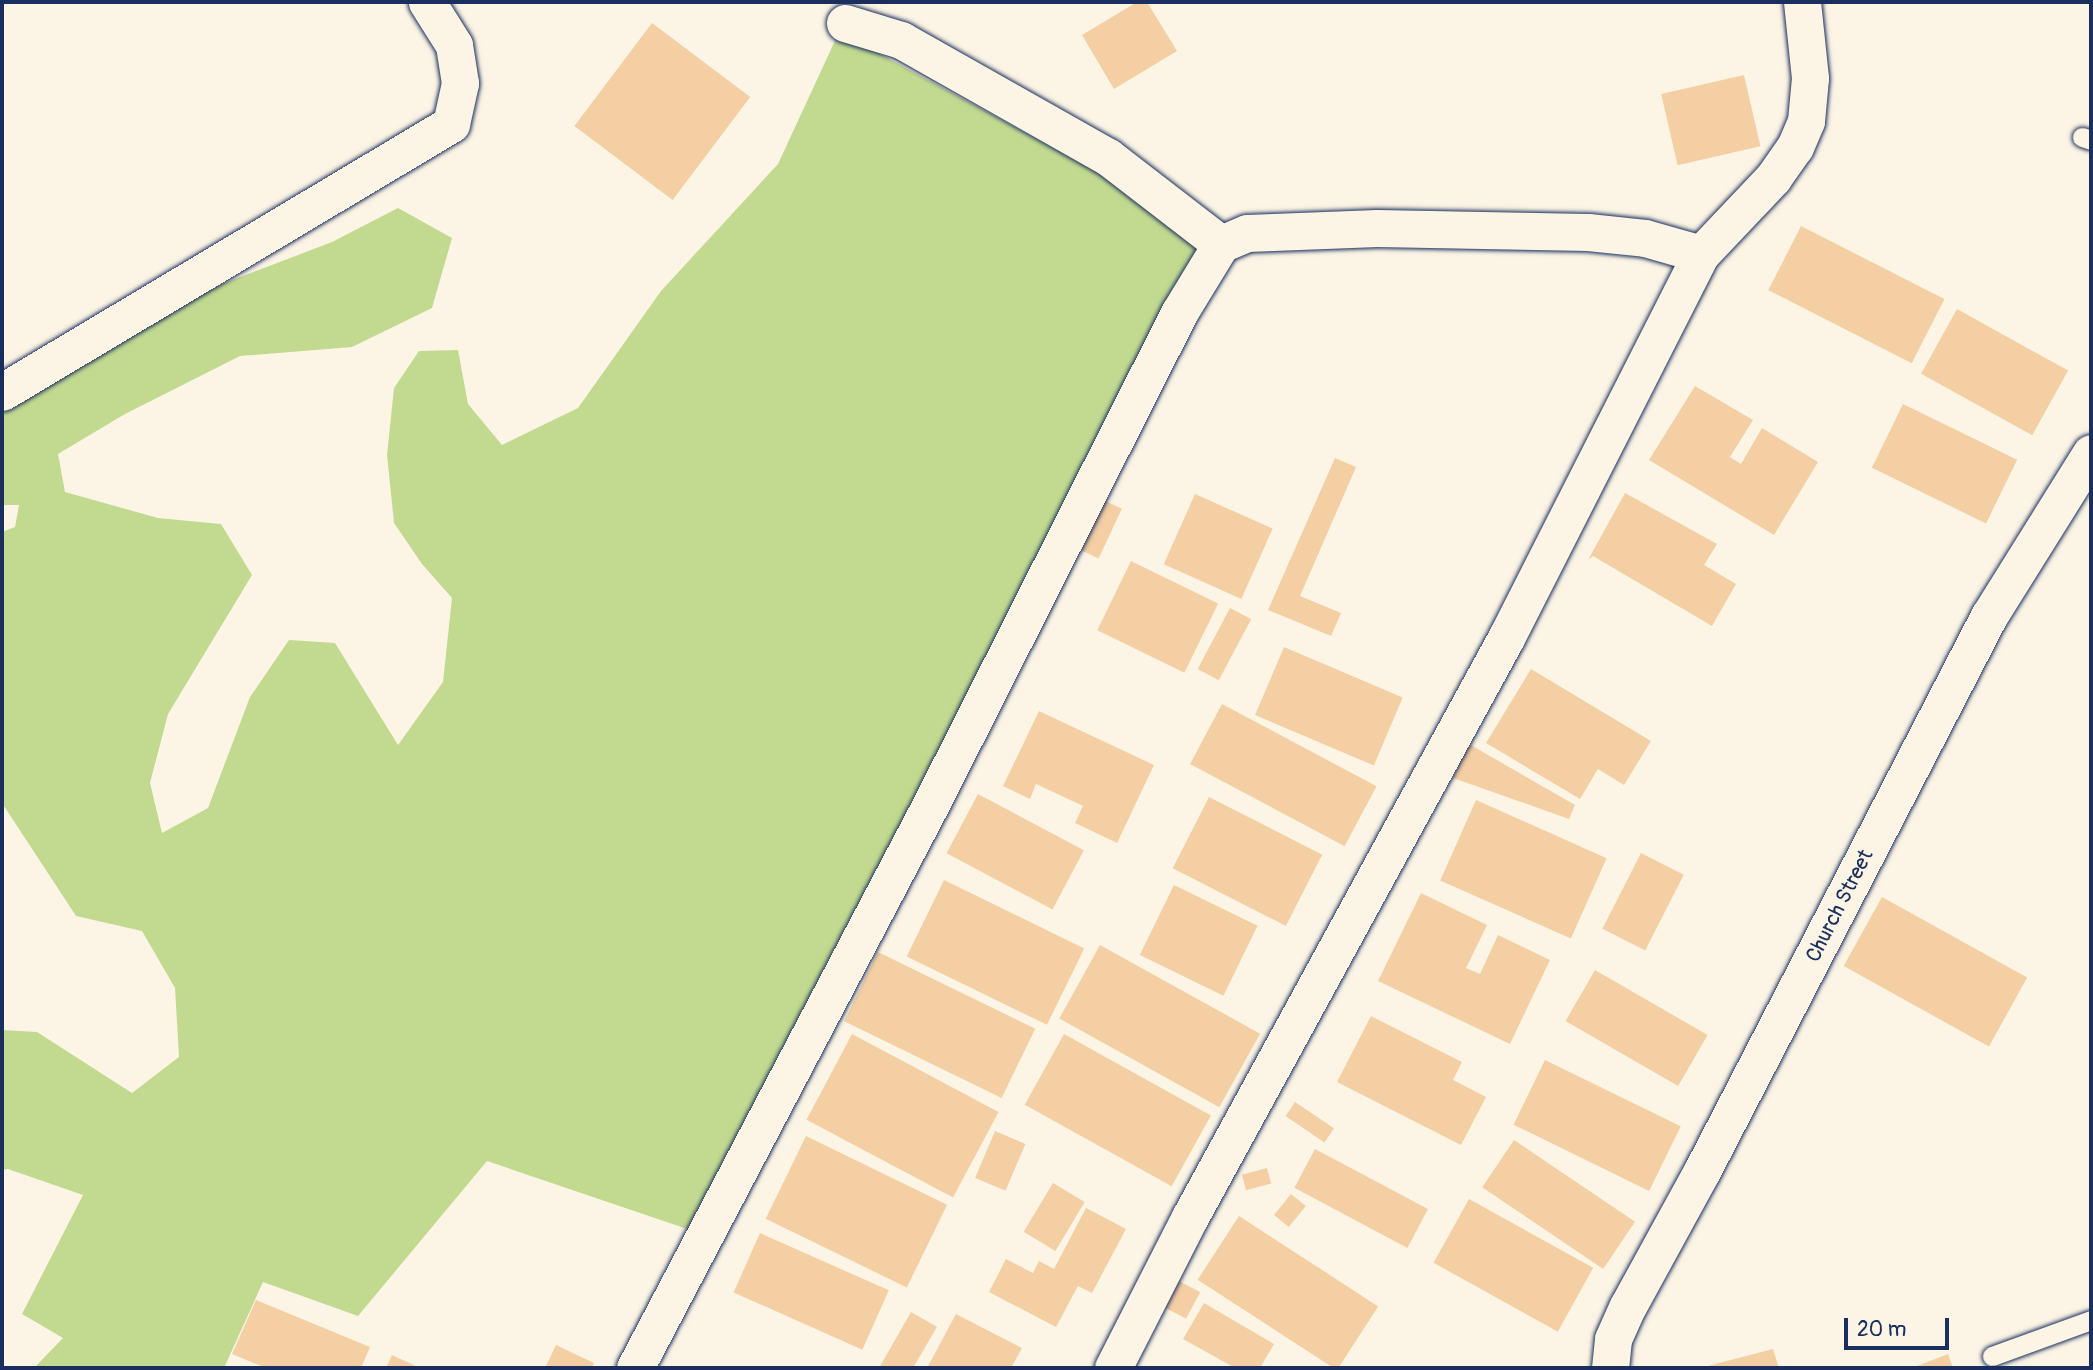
<!DOCTYPE html>
<html>
<head>
<meta charset="utf-8">
<style>
	body { margin:0 }
	#map { position:relative; width:2093px; height:1370px; overflow:hidden; background:#fcf5e5; font-family:Pangolin,sans-serif }
	div>[style] { position:absolute }
	.green>* { inset:0; background:#c2da90 }
	.building>* { inset:0; background:#f4cfa4; transform-origin:0 0 }
	.roads { filter:drop-shadow(0 0 2px #1b2f5e) drop-shadow(0 0 2px #1b2f5e) }
	.service>* { height:19px; margin:-9.5px; padding:0 9.5px; transform-origin:9.5px; border-radius:9.5px; background:#fcf5e5 }
	.minor>* { height:37px; margin:-18.5px; padding:0 18.5px; transform-origin:18.5px; border-radius:18.5px; background:#fcf5e5 }
	span { translate:-50% -50%; white-space:nowrap; text-align:center; line-height:1.15; -webkit-text-stroke:7px #fcf5e5; paint-order:stroke }
	.street-label { font-size:21px; color:#1b2f5e }
	.frame { position:absolute; inset:0; border:4px solid #1b2f5e; pointer-events:none }
	.scale { position:absolute; left:1844px; top:1318px; width:105px; height:32px; box-sizing:border-box; border:4px solid #1b2f5e; border-top:0; padding-left:9px; font-size:21px; line-height:24px; white-space:nowrap; color:#1b2f5e; -webkit-text-stroke:5px #fcf5e5; paint-order:stroke }
</style>
</head>
<body>
<div id="map">
	<div class="green">
		<i style="clip-path:polygon(839px 32px,1161px 206px,1209px 256px,705px 1235px,487px 1161px,358px 1316px,263px 1282px,224px 1368px,34px 1368px,63px 1338px,22px 1314px,83px 1195px,8px 1169px,2px 1170px,2px 1030px,37px 1032px,132px 1093px,179px 1057px,175px 988px,142px 931px,76px 916px,2px 803px,2px 532px,15px 527px,19px 505px,2px 505px,2px 411px,144px 314px,332px 242px,398px 208px,452px 238px,432px 308px,352px 347px,240px 356px,125px 414px,58px 454px,65px 492px,158px 518px,221px 524px,252px 575px,168px 714px,150px 783px,162px 833px,208px 808px,250px 697px,289px 640px,335px 643px,398px 745px,443px 682px,452px 598px,422px 564px,394px 523px,387px 455px,394px 388px,419px 351px,458px 350px,468px 404px,502px 445px,578px 408px,661px 291px,778px 164px)"></i>
	</div>
	<div class="building">
		<i style="clip-path:polygon(1137px 2px,1147px 2px,1177px 51px,1114px 89px,1082px 35px)"></i>
		<i style="left:652px;top:23px;width:123px;height:129px;rotate:37deg"></i>
		<i style="left:1744px;top:75px;width:73px;height:85px;rotate:77deg"></i>
		<i style="left:1801px;top:226px;width:161px;height:72px;rotate:27deg"></i>
		<i style="left:1957px;top:309px;width:127px;height:74px;rotate:29deg"></i>
		<i style="clip-path:polygon(1695px 386px,1753px 420px,1730px 457px,1741px 464px,1762px 428px,1818px 462px,1774px 535px,1649px 460px)"></i>
		<i style="left:1903px;top:404px;width:127px;height:71px;rotate:26deg"></i>
		<i style="clip-path:polygon(1335px 458px,1356px 467px,1300px 596px,1341px 613px,1331px 636px,1268px 610px)"></i>
		<i style="clip-path:polygon(1625px 493px,1717px 544px,1704px 565px,1736px 584px,1712px 626px,1593px 556px,1588px 560px)"></i>
		<i style="left:1195px;top:494px;width:85px;height:77px;rotate:24deg"></i>
		<i style="left:1101px;top:499px;width:23px;height:55px;rotate:25deg"></i>
		<i style="left:1131px;top:561px;width:97px;height:77px;rotate:26deg"></i>
		<i style="left:1230px;top:608px;width:24px;height:69px;rotate:28deg"></i>
		<i style="left:1284px;top:647px;width:129px;height:74px;rotate:23deg"></i>
		<i style="clip-path:polygon(1531px 669px,1651px 741px,1624px 785px,1598px 769px,1580px 799px,1486px 743px)"></i>
		<i style="left:1222px;top:704px;width:175px;height:68px;rotate:28deg"></i>
		<i style="clip-path:polygon(1039px 711px,1154px 765px,1117px 843px,1075px 823px,1083px 806px,1036px 784px,1030px 799px,1003px 786px)"></i>
		<i style="clip-path:polygon(1469px 744px,1575px 805px,1569px 819px,1453px 778px)"></i>
		<i style="left:978px;top:794px;width:120px;height:67px;rotate:28deg"></i>
		<i style="left:1209px;top:797px;width:127px;height:80px;rotate:27deg"></i>
		<i style="left:1476px;top:800px;width:143px;height:88px;rotate:24deg"></i>
		<i style="left:1641px;top:853px;width:48px;height:85px;rotate:27deg"></i>
		<i style="left:944px;top:880px;width:156px;height:85px;rotate:26deg"></i>
		<i style="left:1174px;top:885px;width:93px;height:78px;rotate:26deg"></i>
		<i style="clip-path:polygon(1421px 893px,1487px 925px,1466px 968px,1480px 974px,1498px 935px,1550px 960px,1510px 1044px,1378px 981px)"></i>
		<i style="left:1882px;top:897px;width:166px;height:79px;rotate:29deg"></i>
		<i style="left:1100px;top:945px;width:183px;height:84px;rotate:29deg"></i>
		<i style="left:878px;top:952px;width:175px;height:77px;rotate:26deg"></i>
		<i style="left:1595px;top:970px;width:130px;height:59px;rotate:30deg"></i>
		<i style="clip-path:polygon(1371px 1016px,1462px 1062px,1453px 1080px,1486px 1097px,1461px 1145px,1337px 1082px)"></i>
		<i style="left:852px;top:1034px;width:166px;height:97px;rotate:28deg"></i>
		<i style="left:1064px;top:1034px;width:168px;height:81px;rotate:29deg"></i>
		<i style="left:1545px;top:1060px;width:151px;height:72px;rotate:26deg"></i>
		<i style="left:1295px;top:1102px;width:47px;height:17px;rotate:34deg"></i>
		<i style="left:995px;top:1131px;width:33px;height:51px;rotate:23deg"></i>
		<i style="left:806px;top:1136px;width:157px;height:92px;rotate:26deg"></i>
		<i style="left:1514px;top:1140px;width:146px;height:57px;rotate:34deg"></i>
		<i style="left:1315px;top:1149px;width:128px;height:44px;rotate:28deg"></i>
		<i style="left:1267px;top:1168px;width:16px;height:26px;rotate:75deg"></i>
		<i style="left:1053px;top:1183px;width:37px;height:57px;rotate:31deg"></i>
		<i style="left:1291px;top:1194px;width:19px;height:27px;rotate:39deg"></i>
		<i style="left:1469px;top:1199px;width:142px;height:73px;rotate:29deg"></i>
		<i style="clip-path:polygon(1086px 1208px,1126px 1229px,1092px 1293px,1078px 1286px,1056px 1327px,989px 1292px,1006px 1259px,1033px 1273px,1039px 1261px,1054px 1269px)"></i>
		<i style="left:1239px;top:1216px;width:166px;height:76px;rotate:33deg"></i>
		<i style="left:760px;top:1233px;width:141px;height:65px;rotate:24deg"></i>
		<i style="left:1179px;top:1281px;width:24px;height:30px;rotate:28deg"></i>
		<i style="clip-path:polygon(256px 1300px,370px 1347px,361px 1368px,266px 1368px,232px 1354px)"></i>
		<i style="clip-path:polygon(1204px 1303px,1274px 1344px,1260px 1368px,1235px 1368px,1183px 1339px)"></i>
		<i style="clip-path:polygon(911px 1312px,937px 1327px,913px 1368px,879px 1368px)"></i>
		<i style="clip-path:polygon(956px 1314px,1022px 1348px,1011px 1368px,927px 1368px)"></i>
		<i style="clip-path:polygon(556px 1345px,594px 1363px,592px 1368px,545px 1368px)"></i>
		<i style="clip-path:polygon(1773px 1349px,1779px 1368px,1704px 1368px,1704px 1367px)"></i>
		<i style="clip-path:polygon(1948px 1354px,1953px 1368px,1912px 1368px)"></i>
		<i style="clip-path:polygon(392px 1355px,420px 1368px,386px 1368px)"></i>
	</div>
	<div class="roads">
		<div class="service">
			<i style="left:2082px;top:137px;width:9px;rotate:18deg"></i>
			<i style="left:1992px;top:1356px;width:105px;rotate:-20deg"></i>
		</div>
		<div class="minor">
			<i style="left:845px;top:23px;width:59px;rotate:16.9deg"></i>
			<i style="left:901px;top:40px;width:238px;rotate:29.5deg"></i>
			<i style="left:1108px;top:157px;width:143px;rotate:37.6deg"></i>
			<i style="left:2px;top:392px;width:523px;rotate:-30.83deg"></i>
			<i style="left:451px;top:124px;width:42px;rotate:-77.6deg"></i>
			<i style="left:460px;top:83px;width:38px;rotate:-99deg"></i>
			<i style="left:454px;top:45px;width:51px;rotate:-122.1deg"></i>
			<i style="left:635px;top:1368px;width:639px;rotate:-62.31deg"></i>
			<i style="left:932px;top:802px;width:548px;rotate:-63.2deg"></i>
			<i style="left:1179px;top:313px;width:81px;rotate:-58.7deg"></i>
			<i style="left:1221px;top:244px;width:28px;rotate:-23deg"></i>
			<i style="left:1247px;top:233px;width:130px;rotate:-2.2deg"></i>
			<i style="left:1377px;top:228px;width:211px;rotate:1.1deg"></i>
			<i style="left:1588px;top:232px;width:57px;rotate:6deg"></i>
			<i style="left:1645px;top:238px;width:58px;rotate:15.9deg"></i>
			<i style="left:1113px;top:1368px;width:169px;rotate:-63deg"></i>
			<i style="left:1190px;top:1217px;width:660px;rotate:-61.38deg"></i>
			<i style="left:1506px;top:638px;width:431px;rotate:-63.1deg"></i>
			<i style="left:1701px;top:254px;width:105px;rotate:-46.5deg"></i>
			<i style="left:1773px;top:178px;width:38px;rotate:-55deg"></i>
			<i style="left:1795px;top:147px;width:28px;rotate:-67deg"></i>
			<i style="left:1806px;top:121px;width:43px;rotate:-84.7deg"></i>
			<i style="left:1810px;top:78px;width:76px;rotate:-96deg"></i>
			<i style="left:1610px;top:1368px;width:29px;rotate:-84deg"></i>
			<i style="left:1613px;top:1339px;width:36px;rotate:-66deg"></i>
			<i style="left:1628px;top:1306px;width:154px;rotate:-61.3deg"></i>
			<i style="left:1702px;top:1171px;width:625px;rotate:-62.66deg"></i>
			<i style="left:1989px;top:616px;width:192px;rotate:-58deg"></i>
		</div>
	</div>
	<div class="street-label">
		<span style="left:1840px;top:906px;rotate:-63deg">Church Street</span>
	</div>
	<div class="frame"></div>
	<div class="scale">20 m</div>
</div>
</body>
</html>
